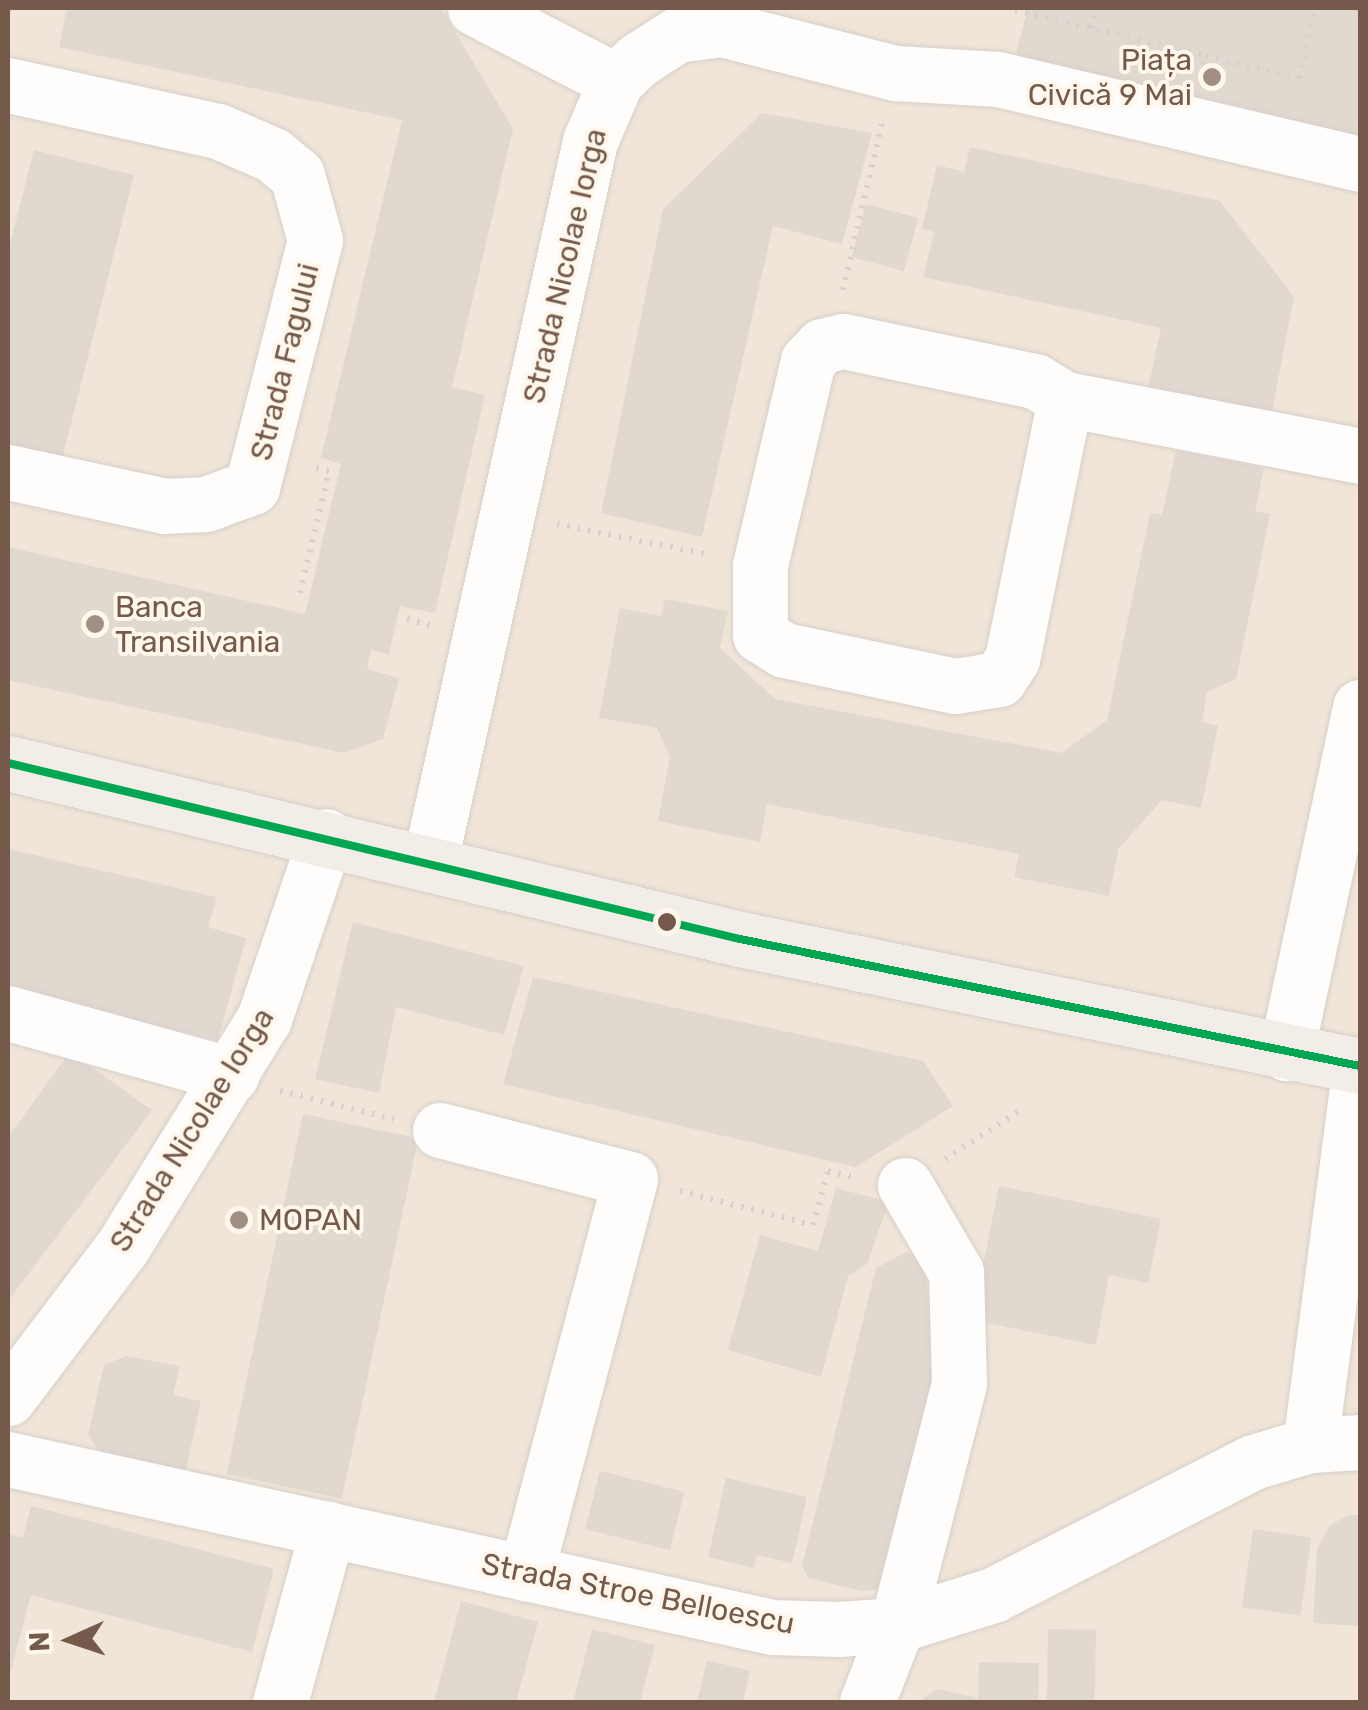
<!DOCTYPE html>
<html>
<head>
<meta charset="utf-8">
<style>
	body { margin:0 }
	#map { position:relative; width:1368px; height:1710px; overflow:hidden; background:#f7f2eb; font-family:Rubik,sans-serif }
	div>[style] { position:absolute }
	.residential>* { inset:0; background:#f0e5d8; transform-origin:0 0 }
	.building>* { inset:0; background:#e1d8d0; transform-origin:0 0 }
	.path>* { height:6px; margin-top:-3px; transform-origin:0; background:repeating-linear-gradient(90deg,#d8d0cb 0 2.5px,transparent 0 10.5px) }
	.roads { filter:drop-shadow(0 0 2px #d6cfc9) drop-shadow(0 0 2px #d6cfc9) }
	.minor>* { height:55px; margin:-27.5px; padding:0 27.5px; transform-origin:27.5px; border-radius:27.5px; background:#fefdfc }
	.major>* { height:55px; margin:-27.5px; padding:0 27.5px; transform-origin:27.5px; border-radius:27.5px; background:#f2ede6 }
	.bus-1>* { height:8px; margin:-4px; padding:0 4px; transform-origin:4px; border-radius:4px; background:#00a651 }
	.dots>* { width:28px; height:28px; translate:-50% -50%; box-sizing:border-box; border:5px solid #fff7ec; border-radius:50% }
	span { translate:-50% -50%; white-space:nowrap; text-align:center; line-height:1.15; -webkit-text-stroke:8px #fff7ec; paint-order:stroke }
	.poi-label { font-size:30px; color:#755a4b }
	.right { translate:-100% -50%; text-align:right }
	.left { translate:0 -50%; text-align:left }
	.street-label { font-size:30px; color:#755a4b }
	.frame { position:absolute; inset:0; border:10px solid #755a4b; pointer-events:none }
	.north { position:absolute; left:20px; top:1590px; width:100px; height:100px; -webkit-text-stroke:8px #fff7ec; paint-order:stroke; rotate:267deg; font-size:28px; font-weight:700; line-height:40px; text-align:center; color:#755a4b }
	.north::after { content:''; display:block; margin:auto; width:35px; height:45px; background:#755a4b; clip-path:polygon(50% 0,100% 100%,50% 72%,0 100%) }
</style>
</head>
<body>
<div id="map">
	<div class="residential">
		<i style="left:8px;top:8px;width:1352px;height:1694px"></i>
	</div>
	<div class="building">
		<i style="clip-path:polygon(67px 8px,442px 10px,513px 129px,452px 387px,485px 395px,435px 613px,400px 606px,389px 654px,371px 650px,367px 669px,399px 678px,383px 739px,344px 753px,8px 680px,8px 547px,305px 614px,341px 464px,321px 458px,402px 120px,59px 47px)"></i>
		<i style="clip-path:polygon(1028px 8px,1360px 8px,1360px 146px,1013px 66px)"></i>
		<i style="clip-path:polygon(762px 113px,872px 133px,842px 244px,773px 226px,702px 537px,601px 513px,663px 209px)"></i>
		<i style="clip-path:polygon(970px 147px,1220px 201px,1294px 297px,1272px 412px,1148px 388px,1161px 328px,923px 277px,934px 232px,922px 229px,937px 165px,964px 172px)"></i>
		<i style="clip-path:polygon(34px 150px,134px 175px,62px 459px,8px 446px,8px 252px)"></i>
		<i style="left:866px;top:204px;width:54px;height:55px;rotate:15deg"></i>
		<i style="clip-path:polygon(1176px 450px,1264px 468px,1255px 511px,1270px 514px,1236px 679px,1207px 692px,1202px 722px,1218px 726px,1201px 808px,1162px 800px,1119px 848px,1109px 896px,1014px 877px,1019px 854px,767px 804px,760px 842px,658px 821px,670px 757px,657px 728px,599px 718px,620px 608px,661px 616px,665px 599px,728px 611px,720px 648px,775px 699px,1062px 753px,1107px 720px,1150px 513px,1162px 515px)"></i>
		<i style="clip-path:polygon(8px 849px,217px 897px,208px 927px,246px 938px,218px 1040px,8px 993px)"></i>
		<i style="clip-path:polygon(353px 922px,524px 966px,504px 1035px,396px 1007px,379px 1093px,315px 1079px)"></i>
		<i style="clip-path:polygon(533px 977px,923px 1061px,953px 1106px,856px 1167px,503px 1084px)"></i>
		<i style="clip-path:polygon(70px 1052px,152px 1110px,8px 1301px,8px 1137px)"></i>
		<i style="left:303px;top:1114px;width:118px;height:368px;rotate:12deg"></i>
		<i style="clip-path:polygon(999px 1186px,1161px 1219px,1148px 1283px,1109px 1275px,1096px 1345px,972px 1320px)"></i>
		<i style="clip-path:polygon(836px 1188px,889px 1202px,867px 1264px,848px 1276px,821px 1377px,728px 1350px,760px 1235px,818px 1251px)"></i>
		<i style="clip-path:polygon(906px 1252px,925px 1260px,929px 1315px,946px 1321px,882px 1589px,862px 1591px,808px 1578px,802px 1566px,876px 1268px)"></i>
		<i style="clip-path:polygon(126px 1356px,180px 1366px,173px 1395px,201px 1401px,183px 1483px,111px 1468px,88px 1435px,104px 1365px)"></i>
		<i style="left:600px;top:1471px;width:87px;height:60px;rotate:14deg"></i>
		<i style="clip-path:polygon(726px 1478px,807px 1497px,792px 1563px,757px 1555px,754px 1568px,708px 1557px)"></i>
		<i style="clip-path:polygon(31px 1506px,274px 1569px,252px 1652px,31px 1595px,8px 1681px,8px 1534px,23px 1538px)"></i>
		<i style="clip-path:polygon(1349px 1515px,1360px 1515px,1360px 1626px,1313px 1623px,1317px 1549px,1330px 1525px)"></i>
		<i style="left:1253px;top:1529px;width:59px;height:79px;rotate:8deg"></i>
		<i style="clip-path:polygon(461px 1601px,538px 1622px,516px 1702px,434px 1702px)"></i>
		<i style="clip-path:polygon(592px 1629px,655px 1645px,640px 1702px,573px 1702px)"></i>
		<i style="left:1048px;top:1629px;width:48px;height:73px;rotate:1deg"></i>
		<i style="clip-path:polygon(707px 1660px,750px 1671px,743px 1702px,697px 1702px)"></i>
		<i style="left:979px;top:1662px;width:60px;height:40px;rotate:1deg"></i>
		<i style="clip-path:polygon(937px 1689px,977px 1698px,976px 1702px,919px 1702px)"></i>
	</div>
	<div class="path">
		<i style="left:1015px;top:10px;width:196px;rotate:13.5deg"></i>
		<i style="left:1091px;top:28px;width:20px;rotate:-79deg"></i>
		<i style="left:1201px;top:75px;width:20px;rotate:-75deg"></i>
		<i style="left:1206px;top:56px;width:96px;rotate:13.3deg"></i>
		<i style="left:1299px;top:78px;width:72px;rotate:-77.1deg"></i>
		<i style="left:843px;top:290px;width:172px;rotate:-76.9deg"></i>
		<i style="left:557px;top:524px;width:157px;rotate:11.4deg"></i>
		<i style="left:300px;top:593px;width:125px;rotate:-76.6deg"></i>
		<i style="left:329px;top:471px;width:18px;rotate:-167deg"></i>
		<i style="left:407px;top:619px;width:24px;rotate:15deg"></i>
		<i style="left:280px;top:1091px;width:117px;rotate:13.8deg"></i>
		<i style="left:945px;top:1159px;width:88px;rotate:-33deg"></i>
		<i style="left:680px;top:1191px;width:137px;rotate:14.3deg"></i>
		<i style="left:813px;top:1225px;width:56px;rotate:-74.5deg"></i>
		<i style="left:828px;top:1171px;width:29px;rotate:14deg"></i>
	</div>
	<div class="roads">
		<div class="minor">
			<i style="left:475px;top:8px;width:159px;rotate:27.4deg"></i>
			<i style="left:8px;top:85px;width:215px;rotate:12.4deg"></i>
			<i style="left:218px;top:131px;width:60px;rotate:23.6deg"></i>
			<i style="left:273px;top:155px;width:31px;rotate:40deg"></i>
			<i style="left:297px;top:175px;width:67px;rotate:74.5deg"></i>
			<i style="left:315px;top:240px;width:255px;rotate:104.3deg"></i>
			<i style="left:252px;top:487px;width:49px;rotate:159.7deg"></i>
			<i style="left:206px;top:504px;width:41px;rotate:177.2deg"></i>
			<i style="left:165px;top:506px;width:161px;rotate:-167.8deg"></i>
			<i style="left:1065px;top:399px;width:265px;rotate:101.5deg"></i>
			<i style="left:1012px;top:659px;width:24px;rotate:123deg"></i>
			<i style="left:999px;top:679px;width:45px;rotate:171deg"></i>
			<i style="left:955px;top:686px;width:175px;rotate:-168.1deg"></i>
			<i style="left:784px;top:650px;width:28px;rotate:-148deg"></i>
			<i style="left:760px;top:635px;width:70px;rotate:-90deg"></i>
			<i style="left:760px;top:565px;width:210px;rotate:-76.8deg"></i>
			<i style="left:808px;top:361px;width:21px;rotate:-47deg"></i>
			<i style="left:822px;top:346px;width:22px;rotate:-13deg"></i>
			<i style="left:843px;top:341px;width:196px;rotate:11.8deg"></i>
			<i style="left:1035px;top:381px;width:35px;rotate:31deg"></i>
			<i style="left:1065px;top:399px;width:300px;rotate:10.9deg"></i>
			<i style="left:430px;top:861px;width:738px;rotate:-77.47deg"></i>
			<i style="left:590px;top:141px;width:65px;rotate:-66.6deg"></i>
			<i style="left:616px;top:81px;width:30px;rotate:-44deg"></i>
			<i style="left:638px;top:60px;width:46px;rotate:-32.7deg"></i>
			<i style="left:677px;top:35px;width:45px;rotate:-7.6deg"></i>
			<i style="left:722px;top:29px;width:179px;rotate:14.3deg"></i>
			<i style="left:895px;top:73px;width:103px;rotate:3.3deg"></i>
			<i style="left:998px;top:79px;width:372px;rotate:13.2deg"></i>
			<i style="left:8px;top:1013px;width:232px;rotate:15.5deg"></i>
			<i style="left:1286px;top:1053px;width:354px;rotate:-77.9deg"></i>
			<i style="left:440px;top:1130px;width:196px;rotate:14.5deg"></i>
			<i style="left:630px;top:1179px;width:408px;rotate:104.8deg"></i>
			<i style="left:8px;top:1398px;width:191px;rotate:-52.9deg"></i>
			<i style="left:123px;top:1246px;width:267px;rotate:-58.2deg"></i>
			<i style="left:264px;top:1019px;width:193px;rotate:-71.3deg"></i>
			<i style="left:1310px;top:1445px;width:382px;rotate:-82.5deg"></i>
			<i style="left:8px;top:1459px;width:782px;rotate:12.4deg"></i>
			<i style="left:772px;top:1627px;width:66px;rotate:1.7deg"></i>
			<i style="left:838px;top:1629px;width:59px;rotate:-3.9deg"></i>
			<i style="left:897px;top:1625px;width:101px;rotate:-17.4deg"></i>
			<i style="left:993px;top:1595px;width:292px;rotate:-27.1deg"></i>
			<i style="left:1253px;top:1462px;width:59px;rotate:-16.6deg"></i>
			<i style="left:1310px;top:1445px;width:50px;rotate:-3.4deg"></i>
			<i style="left:280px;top:1702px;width:180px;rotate:-74.6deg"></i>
			<i style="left:867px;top:1702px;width:83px;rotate:-68.7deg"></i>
			<i style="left:897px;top:1625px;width:249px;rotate:-75.6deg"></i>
			<i style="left:959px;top:1384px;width:112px;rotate:-91.5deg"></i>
			<i style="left:956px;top:1272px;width:101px;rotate:-120.4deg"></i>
		</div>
		<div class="major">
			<i style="left:8px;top:763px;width:753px;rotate:13.52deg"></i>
			<i style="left:740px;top:939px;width:633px;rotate:11.58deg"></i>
		</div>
	</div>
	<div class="bus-1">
		<i style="left:8px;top:763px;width:753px;rotate:13.52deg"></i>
		<i style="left:740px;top:939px;width:633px;rotate:11.58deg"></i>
	</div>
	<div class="dots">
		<i style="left:1212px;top:77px;background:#a28f83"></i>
		<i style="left:95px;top:624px;background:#a28f83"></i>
		<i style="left:667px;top:922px;background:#755a4b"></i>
		<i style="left:239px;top:1220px;background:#a28f83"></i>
	</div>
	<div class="poi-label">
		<span class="right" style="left:1192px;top:77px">Piața<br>Civică 9 Mai</span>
		<span class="left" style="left:115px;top:624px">Banca<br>Transilvania</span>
		<span class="left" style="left:259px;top:1220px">MOPAN</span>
	</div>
	<div class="street-label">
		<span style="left:565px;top:266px;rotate:-77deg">Strada Nicolae Iorga</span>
		<span style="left:285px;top:362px;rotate:-76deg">Strada Fagului</span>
		<span style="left:192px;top:1130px;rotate:-58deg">Strada Nicolae Iorga</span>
		<span style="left:638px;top:1594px;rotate:11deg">Strada Stroe Belloescu</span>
	</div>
	<div class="frame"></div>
	<div class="north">N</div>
</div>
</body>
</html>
